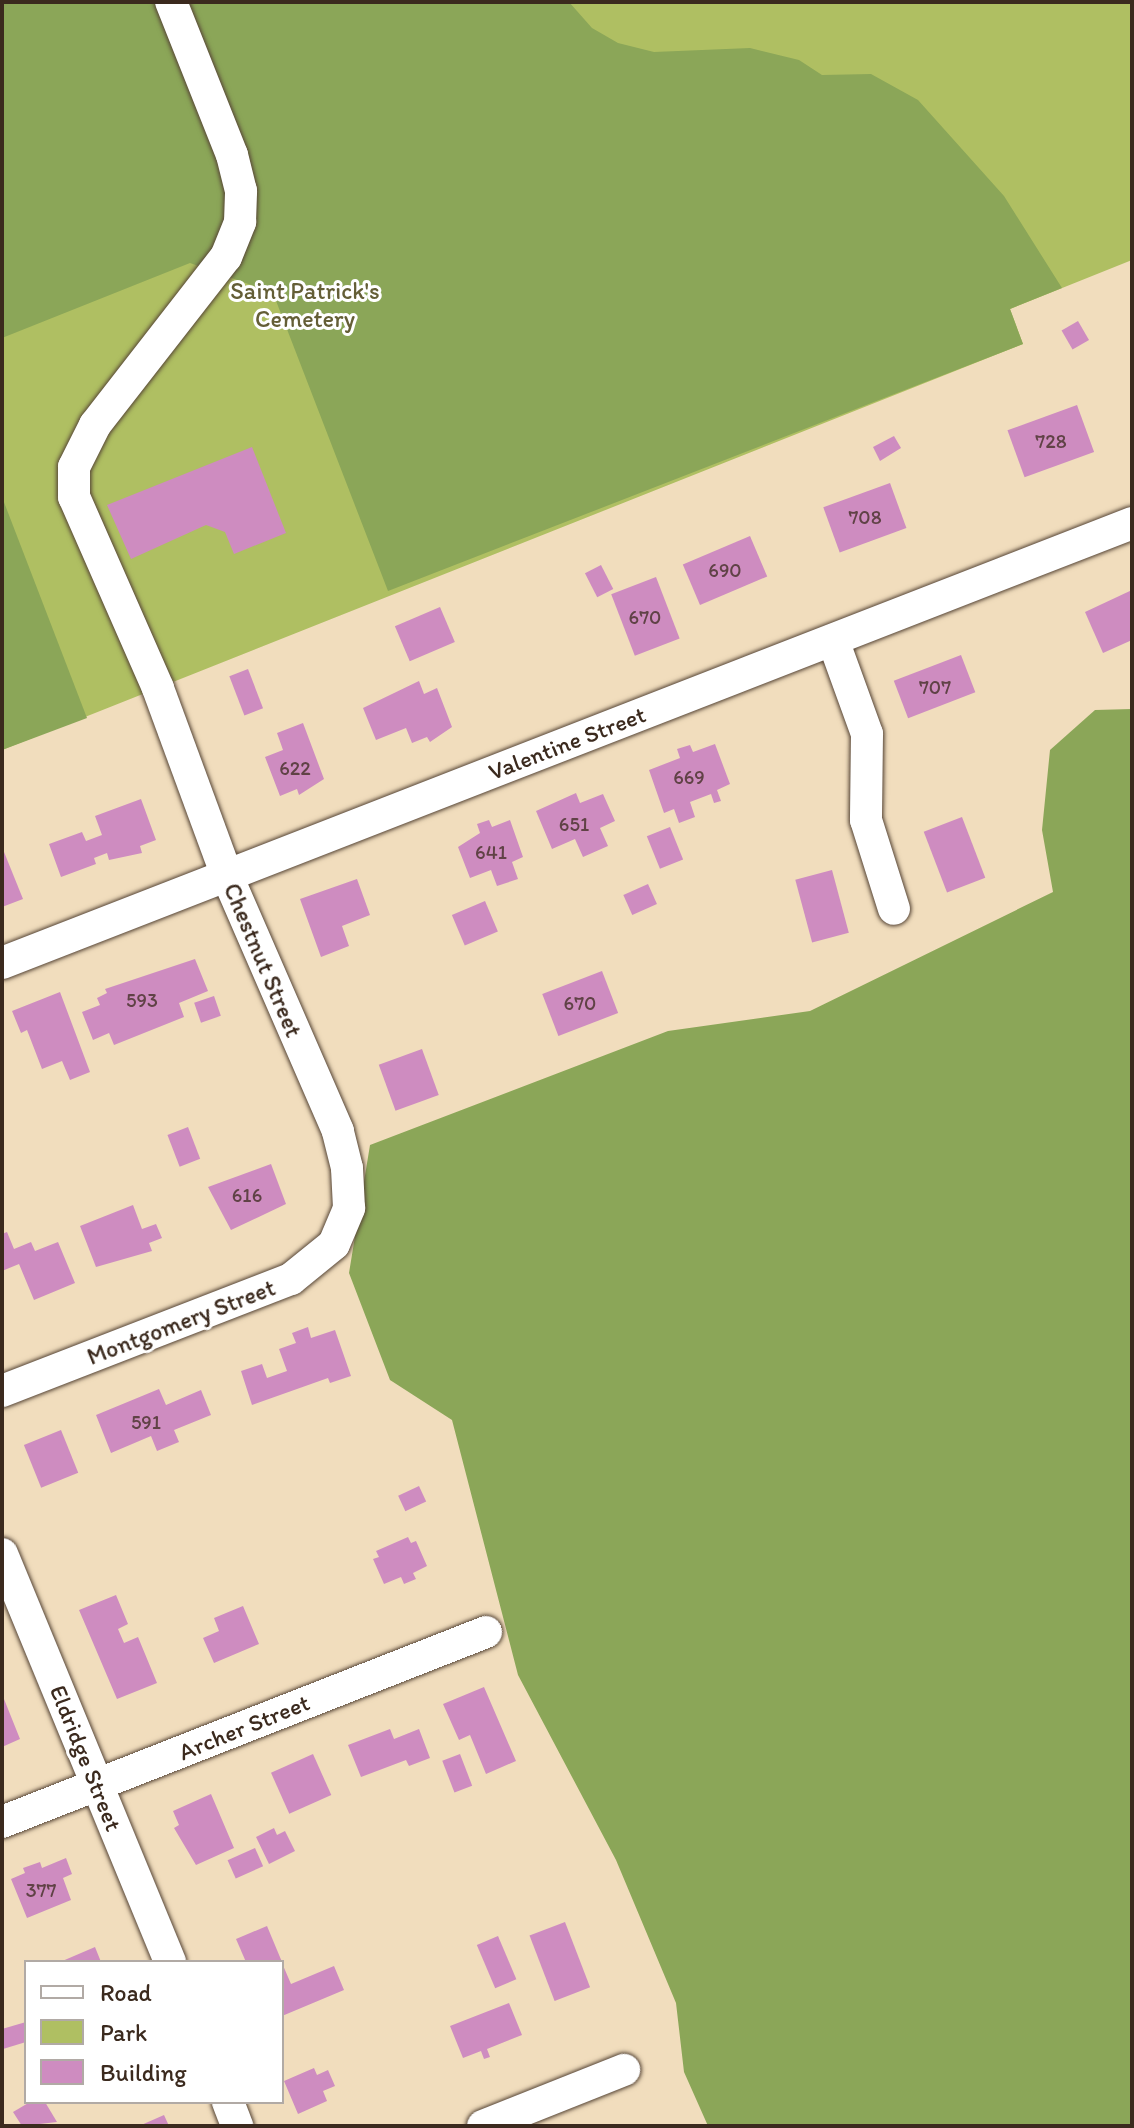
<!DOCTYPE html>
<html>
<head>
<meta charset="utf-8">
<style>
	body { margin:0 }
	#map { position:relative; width:1134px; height:2128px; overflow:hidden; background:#f1ddbd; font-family:Itim,sans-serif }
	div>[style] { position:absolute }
	.green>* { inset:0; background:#afbf62 }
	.forest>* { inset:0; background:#8ba658 }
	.building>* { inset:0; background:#ce8cc0; transform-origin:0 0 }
	.roads { filter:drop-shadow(0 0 2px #564536) drop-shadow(0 0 2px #564536) }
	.minor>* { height:32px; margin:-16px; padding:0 16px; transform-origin:16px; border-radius:16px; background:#fff }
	span { translate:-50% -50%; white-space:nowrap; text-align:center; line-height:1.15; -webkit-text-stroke:6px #fff; paint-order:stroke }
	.number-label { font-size:20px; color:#604246 }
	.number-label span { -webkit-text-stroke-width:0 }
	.park-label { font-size:24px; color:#645e36 }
	.street-label { font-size:24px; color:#3b2a1e }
	.frame { position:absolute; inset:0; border:4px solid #3b2a1e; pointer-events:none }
	.legend { position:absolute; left:24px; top:1960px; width:260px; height:144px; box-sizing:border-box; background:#fff; border:2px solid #b1aaa5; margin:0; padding:10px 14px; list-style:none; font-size:24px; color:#3b2a1e }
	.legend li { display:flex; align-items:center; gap:16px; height:40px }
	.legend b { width:40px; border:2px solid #b1aaa5 }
</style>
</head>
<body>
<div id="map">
	<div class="green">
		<i style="clip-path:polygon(2px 2px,1132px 2px,1132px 260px,1010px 309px,1023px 344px,2px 750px)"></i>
	</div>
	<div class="forest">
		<i style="clip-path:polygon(2px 2px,569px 2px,592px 28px,618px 43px,654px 52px,750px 48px,799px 60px,822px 75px,871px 74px,918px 100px,1004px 196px,1062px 288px,1010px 309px,1023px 344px,388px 591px,273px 293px,190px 263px,2px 338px)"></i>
		<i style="clip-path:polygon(2px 497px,87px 718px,2px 750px)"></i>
		<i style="clip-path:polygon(1132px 709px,1132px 2126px,708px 2126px,684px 2072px,676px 2003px,616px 1860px,518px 1675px,452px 1420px,390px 1380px,349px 1273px,370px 1145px,668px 1031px,810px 1011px,1053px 892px,1042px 830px,1050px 750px,1095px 710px)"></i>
	</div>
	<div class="building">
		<i style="left:1078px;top:321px;width:22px;height:19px;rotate:60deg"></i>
		<i style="left:1077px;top:405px;width:50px;height:74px;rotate:70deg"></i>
		<i style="clip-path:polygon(894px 436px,901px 448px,880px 461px,873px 447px)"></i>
		<i style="clip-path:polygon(252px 447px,286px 533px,234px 554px,225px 532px,206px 525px,131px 559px,107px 505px)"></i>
		<i style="left:890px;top:483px;width:48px;height:71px;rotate:70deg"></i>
		<i style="left:750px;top:536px;width:44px;height:73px;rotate:67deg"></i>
		<i style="left:601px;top:565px;width:27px;height:18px;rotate:63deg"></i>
		<i style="left:656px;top:577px;width:66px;height:48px;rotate:69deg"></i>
		<i style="clip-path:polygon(1132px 590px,1132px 640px,1103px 653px,1085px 612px)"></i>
		<i style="left:440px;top:607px;width:38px;height:49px;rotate:67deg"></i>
		<i style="left:961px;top:655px;width:40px;height:72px;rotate:69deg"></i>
		<i style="left:248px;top:669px;width:42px;height:20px;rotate:69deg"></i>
		<i style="clip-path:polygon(419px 681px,424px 694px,437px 688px,452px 727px,430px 742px,427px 737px,412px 743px,406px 728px,376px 740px,363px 708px)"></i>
		<i style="clip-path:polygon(303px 723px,324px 779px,299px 795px,297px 789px,280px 796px,265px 757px,283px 750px,277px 733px)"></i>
		<i style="clip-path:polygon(715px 744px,730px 784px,717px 790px,721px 801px,714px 803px,711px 794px,690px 802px,695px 817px,679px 823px,674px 809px,664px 813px,649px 770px,680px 758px,677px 749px,690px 745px,693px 752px)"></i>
		<i style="clip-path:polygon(576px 793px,580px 803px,603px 794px,615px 821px,600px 828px,608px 846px,583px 857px,575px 839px,552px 849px,536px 811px)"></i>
		<i style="clip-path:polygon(141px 799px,156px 840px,140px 846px,142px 853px,109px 860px,107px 853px,94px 858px,96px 864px,61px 877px,49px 844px,82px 832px,86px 841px,102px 835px,95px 816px)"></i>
		<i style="left:962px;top:817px;width:65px;height:41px;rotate:69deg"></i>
		<i style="clip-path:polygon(489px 820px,492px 827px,510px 820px,523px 857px,512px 862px,518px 879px,497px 886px,491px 870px,470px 878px,458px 847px,480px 833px,477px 824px)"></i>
		<i style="left:670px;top:827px;width:35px;height:25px;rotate:68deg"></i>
		<i style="clip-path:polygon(2px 847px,23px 899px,2px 907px)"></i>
		<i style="left:832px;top:870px;width:65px;height:38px;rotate:75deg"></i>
		<i style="clip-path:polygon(357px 879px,370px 915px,342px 926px,349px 946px,321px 957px,300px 899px)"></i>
		<i style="left:648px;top:884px;width:22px;height:27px;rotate:66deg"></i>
		<i style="left:485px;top:901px;width:33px;height:36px;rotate:67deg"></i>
		<i style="clip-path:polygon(195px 959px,208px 991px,179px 1003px,184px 1017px,114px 1045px,109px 1033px,93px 1040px,82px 1012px,100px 1005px,97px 998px,107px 993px,105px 989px)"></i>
		<i style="left:602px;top:971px;width:45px;height:64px;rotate:69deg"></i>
		<i style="clip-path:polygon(60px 992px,90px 1072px,70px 1080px,62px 1061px,42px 1069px,27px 1030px,21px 1033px,12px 1011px)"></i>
		<i style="left:214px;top:996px;width:21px;height:21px;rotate:71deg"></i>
		<i style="left:422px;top:1049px;width:49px;height:46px;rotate:70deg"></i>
		<i style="left:188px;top:1127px;width:34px;height:22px;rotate:69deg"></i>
		<i style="clip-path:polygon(271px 1164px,286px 1204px,231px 1230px,208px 1187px)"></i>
		<i style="clip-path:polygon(133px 1205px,142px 1229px,156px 1224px,162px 1238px,149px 1243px,152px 1251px,96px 1267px,80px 1226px)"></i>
		<i style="clip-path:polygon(7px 1232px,14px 1249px,31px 1242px,35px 1251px,58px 1242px,75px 1283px,34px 1300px,19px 1264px,2px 1271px,2px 1234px)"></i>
		<i style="clip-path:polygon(308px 1327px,311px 1338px,335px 1330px,351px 1376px,330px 1383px,328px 1378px,252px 1405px,241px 1371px,262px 1364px,267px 1378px,287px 1371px,279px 1349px,296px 1343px,292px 1333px)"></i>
		<i style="clip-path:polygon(159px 1389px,166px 1405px,201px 1390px,211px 1415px,174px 1430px,179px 1442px,157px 1451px,151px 1436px,111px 1453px,96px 1415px)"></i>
		<i style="left:61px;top:1430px;width:46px;height:40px;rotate:68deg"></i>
		<i style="left:419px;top:1486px;width:17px;height:23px;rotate:65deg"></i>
		<i style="clip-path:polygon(408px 1537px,411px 1543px,416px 1541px,427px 1566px,413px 1573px,416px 1579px,404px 1584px,401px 1577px,384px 1584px,373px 1559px,379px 1557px,376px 1551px)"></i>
		<i style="clip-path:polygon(116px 1595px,128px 1624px,118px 1629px,124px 1643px,138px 1637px,157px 1683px,117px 1699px,79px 1610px)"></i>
		<i style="clip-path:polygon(243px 1606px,259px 1644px,214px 1663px,203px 1638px,219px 1631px,214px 1618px)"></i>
		<i style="clip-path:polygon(484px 1687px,516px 1761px,486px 1774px,470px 1735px,459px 1740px,443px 1704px)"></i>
		<i style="clip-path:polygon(2px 1694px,20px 1739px,2px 1747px)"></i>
		<i style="clip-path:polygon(390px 1729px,394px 1739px,419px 1729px,430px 1758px,409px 1766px,406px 1760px,361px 1777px,348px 1745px)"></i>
		<i style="left:313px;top:1754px;width:45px;height:46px;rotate:66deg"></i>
		<i style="left:460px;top:1754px;width:34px;height:19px;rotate:69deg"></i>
		<i style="clip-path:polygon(211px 1794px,234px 1848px,196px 1865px,174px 1828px,179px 1825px,173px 1811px)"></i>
		<i style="clip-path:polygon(274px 1828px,277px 1835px,285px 1831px,295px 1851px,269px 1864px,256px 1837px)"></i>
		<i style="left:255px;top:1848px;width:20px;height:30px;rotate:66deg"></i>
		<i style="clip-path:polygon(66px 1858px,72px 1874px,63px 1878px,71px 1900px,27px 1918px,11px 1879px,25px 1873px,23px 1868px,40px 1862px,42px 1868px)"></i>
		<i style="left:565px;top:1922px;width:70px;height:38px;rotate:69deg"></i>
		<i style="clip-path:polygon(267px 1926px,282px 1962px,246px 1962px,236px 1939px)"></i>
		<i style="left:498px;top:1936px;width:47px;height:23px;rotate:67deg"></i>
		<i style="clip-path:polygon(95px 1947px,101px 1962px,60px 1962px)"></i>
		<i style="clip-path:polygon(282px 1963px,291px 1984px,334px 1966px,344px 1990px,282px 2016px)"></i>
		<i style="clip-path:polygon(509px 2003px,522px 2035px,487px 2049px,490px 2057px,484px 2059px,481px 2051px,463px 2058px,450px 2026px)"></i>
		<i style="clip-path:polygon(26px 2022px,26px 2042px,3px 2049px,2px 2029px)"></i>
		<i style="clip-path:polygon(314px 2068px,317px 2075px,328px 2070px,335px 2086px,323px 2091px,327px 2101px,298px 2114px,284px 2081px)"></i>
		<i style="clip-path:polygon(30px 2102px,45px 2102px,57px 2122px,22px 2126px,13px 2112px)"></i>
		<i style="clip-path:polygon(164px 2115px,169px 2126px,139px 2126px)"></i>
	</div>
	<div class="roads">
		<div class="minor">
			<i style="left:833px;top:640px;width:100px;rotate:70.1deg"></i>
			<i style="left:867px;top:734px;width:86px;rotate:90.7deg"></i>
			<i style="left:866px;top:820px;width:93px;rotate:72.5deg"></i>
			<i style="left:2px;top:963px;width:1213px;rotate:-21.27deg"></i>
			<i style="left:2px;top:1391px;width:310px;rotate:-21.2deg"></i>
			<i style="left:291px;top:1279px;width:55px;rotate:-39.1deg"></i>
			<i style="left:334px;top:1244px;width:39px;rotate:-67deg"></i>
			<i style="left:349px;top:1208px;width:40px;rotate:-92.9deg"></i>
			<i style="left:347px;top:1168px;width:38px;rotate:-104deg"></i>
			<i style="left:338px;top:1131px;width:278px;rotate:-113.5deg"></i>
			<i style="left:227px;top:876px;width:200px;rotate:-110.2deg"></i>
			<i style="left:158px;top:688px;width:209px;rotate:-113.7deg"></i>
			<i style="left:74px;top:497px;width:30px;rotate:-90deg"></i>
			<i style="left:74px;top:467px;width:47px;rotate:-63.4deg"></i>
			<i style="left:95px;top:425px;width:213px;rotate:-52.1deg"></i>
			<i style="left:226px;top:257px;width:38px;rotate:-68deg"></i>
			<i style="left:240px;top:222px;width:31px;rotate:-88deg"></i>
			<i style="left:241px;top:191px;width:37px;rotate:-104deg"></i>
			<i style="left:232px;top:155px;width:165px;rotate:-111.7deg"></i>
			<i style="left:2px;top:1554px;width:441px;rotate:67.6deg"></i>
			<i style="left:2px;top:1822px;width:520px;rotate:-21.43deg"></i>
			<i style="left:228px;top:2102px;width:26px;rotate:69deg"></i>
			<i style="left:483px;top:2126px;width:152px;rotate:-21.7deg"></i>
		</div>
	</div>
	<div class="number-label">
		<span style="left:1051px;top:441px">728</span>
		<span style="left:865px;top:517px">708</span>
		<span style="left:725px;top:570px">690</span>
		<span style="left:645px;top:617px">670</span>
		<span style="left:935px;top:687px">707</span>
		<span style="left:295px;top:768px">622</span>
		<span style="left:689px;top:777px">669</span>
		<span style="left:574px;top:824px">651</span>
		<span style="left:491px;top:852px">641</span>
		<span style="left:142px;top:1000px">593</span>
		<span style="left:580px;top:1003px">670</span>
		<span style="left:247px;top:1195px">616</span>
		<span style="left:146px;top:1422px">591</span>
		<span style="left:41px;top:1890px">377</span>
	</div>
	<div class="park-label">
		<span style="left:305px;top:305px">Saint Patrick's<br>Cemetery</span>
	</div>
	<div class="street-label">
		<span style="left:567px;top:743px;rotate:-21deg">Valentine Street</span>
		<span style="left:263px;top:960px;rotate:67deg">Chestnut Street</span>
		<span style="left:181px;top:1322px;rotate:-21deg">Montgomery Street</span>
		<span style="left:244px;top:1727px;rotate:-22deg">Archer Street</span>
		<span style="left:86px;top:1758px;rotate:68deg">Eldridge Street</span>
	</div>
	<div class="frame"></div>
	<ul class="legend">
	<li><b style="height:10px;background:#fff"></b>Road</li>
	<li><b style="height:22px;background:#afbf62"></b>Park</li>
	<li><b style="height:22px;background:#ce8cc0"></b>Building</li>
	</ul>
</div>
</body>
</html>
